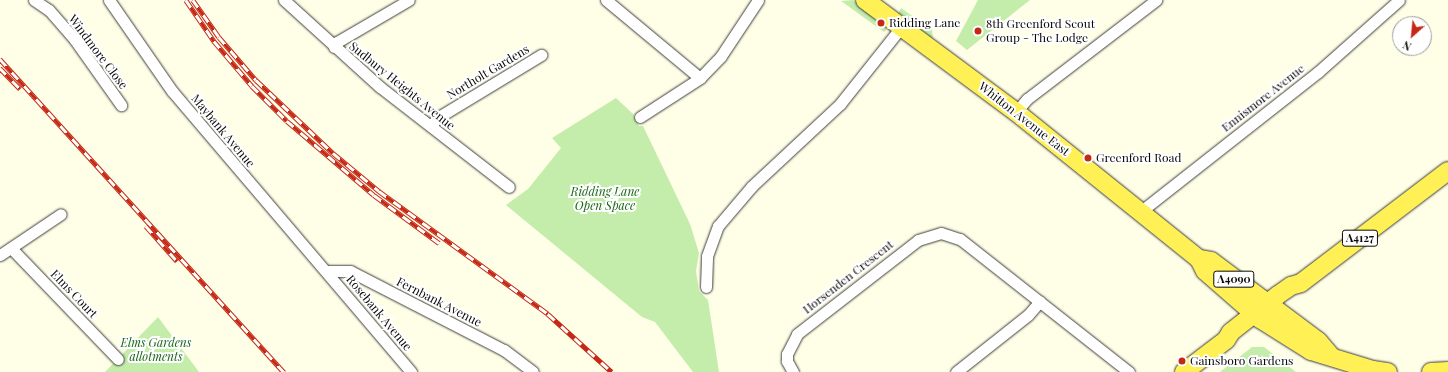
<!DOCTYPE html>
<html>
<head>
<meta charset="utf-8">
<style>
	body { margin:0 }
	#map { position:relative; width:1448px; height:372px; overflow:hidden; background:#fffee6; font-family:"Playfair Display",serif }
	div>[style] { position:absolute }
	.green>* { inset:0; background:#c4edac }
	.roads { filter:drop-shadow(0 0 1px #3c3c3c) drop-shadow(0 0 1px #3c3c3c) }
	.minor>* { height:11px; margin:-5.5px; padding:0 5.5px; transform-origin:5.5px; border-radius:5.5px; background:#fff }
	.primary>* { height:18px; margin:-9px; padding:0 9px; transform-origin:9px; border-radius:9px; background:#fff056 }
	.rail>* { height:4.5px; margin-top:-2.25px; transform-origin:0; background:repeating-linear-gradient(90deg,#fff 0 9px,#c52815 0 18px); box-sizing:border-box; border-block:1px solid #c52815 }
	.dots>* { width:11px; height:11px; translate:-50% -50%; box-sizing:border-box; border:2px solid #fff; border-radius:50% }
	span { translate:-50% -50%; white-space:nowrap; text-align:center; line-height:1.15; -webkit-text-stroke:4px #fff; paint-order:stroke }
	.shield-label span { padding:1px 3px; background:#fff; border:1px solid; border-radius:3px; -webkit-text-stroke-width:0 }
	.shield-label { font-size:11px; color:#090909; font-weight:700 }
	.poi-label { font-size:12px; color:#090909 }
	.left { translate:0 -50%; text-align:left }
	.street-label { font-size:12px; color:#090909 }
	.park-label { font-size:12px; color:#196615; font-style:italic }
	.north { position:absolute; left:1392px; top:16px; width:40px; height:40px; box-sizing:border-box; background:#fff; border:1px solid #9d9d9d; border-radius:50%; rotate:207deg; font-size:11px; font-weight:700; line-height:16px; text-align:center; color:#090909 }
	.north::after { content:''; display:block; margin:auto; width:14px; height:18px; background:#c52815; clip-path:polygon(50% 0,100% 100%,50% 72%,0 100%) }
</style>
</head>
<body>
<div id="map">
	<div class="green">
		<i style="clip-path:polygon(853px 0,876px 16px,874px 19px,887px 29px,884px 32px,841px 1px)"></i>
		<i style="clip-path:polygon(978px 0,1030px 0,967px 50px,956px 41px)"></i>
		<i style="clip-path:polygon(901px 8px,932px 30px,933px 39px,898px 14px)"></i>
		<i style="clip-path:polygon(616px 98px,633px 114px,639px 126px,643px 126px,690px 224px,699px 253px,696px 271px,699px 291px,708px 300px,719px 372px,693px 372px,655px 322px,642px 317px,506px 205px,528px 189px,561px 148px,552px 138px)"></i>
		<i style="clip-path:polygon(158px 317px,199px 372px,105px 372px)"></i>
		<i style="clip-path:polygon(1252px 347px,1264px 347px,1296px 372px,1220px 372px)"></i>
	</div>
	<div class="roads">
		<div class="minor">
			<i style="left:34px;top:0;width:18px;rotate:34deg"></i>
			<i style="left:49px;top:10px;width:40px;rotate:49deg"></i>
			<i style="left:75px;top:40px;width:80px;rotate:54.7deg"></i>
			<i style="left:109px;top:0;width:111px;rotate:55.3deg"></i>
			<i style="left:172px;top:91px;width:369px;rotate:49.6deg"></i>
			<i style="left:284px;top:0;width:130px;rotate:42.2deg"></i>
			<i style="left:380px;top:87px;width:163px;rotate:37.8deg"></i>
			<i style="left:606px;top:0;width:122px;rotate:39.7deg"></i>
			<i style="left:334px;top:47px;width:6px;rotate:-59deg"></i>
			<i style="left:337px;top:42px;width:83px;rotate:-30.3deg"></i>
			<i style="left:1016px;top:112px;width:17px;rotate:-50deg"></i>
			<i style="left:1027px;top:99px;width:163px;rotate:-37.5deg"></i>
			<i style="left:640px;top:117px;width:72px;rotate:-33deg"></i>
			<i style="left:700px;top:78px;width:30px;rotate:-46deg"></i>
			<i style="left:721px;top:56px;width:67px;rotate:-56.5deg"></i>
			<i style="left:431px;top:126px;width:10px;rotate:-53deg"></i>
			<i style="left:437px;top:118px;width:122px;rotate:-31.2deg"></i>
			<i style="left:1140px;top:212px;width:226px;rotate:-38.2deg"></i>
			<i style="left:1318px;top:72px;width:108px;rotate:-41.6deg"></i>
			<i style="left:11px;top:248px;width:154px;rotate:46.1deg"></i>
			<i style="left:0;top:255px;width:73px;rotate:-33.9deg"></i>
			<i style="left:327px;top:271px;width:23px"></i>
			<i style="left:350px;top:271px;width:173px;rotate:27.2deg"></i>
			<i style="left:504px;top:350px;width:36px;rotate:37deg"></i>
			<i style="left:706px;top:287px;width:31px;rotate:-88deg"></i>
			<i style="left:707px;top:256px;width:32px;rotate:-70deg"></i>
			<i style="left:718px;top:226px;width:52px;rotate:-49.6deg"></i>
			<i style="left:752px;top:186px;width:120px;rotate:-43deg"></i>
			<i style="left:840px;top:104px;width:100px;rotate:-51.5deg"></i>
			<i style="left:793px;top:372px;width:13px;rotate:-119deg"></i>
			<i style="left:787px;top:361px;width:7px;rotate:-90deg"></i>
			<i style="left:787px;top:354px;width:22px;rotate:-63deg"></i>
			<i style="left:797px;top:334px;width:153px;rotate:-37.8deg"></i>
			<i style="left:918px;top:240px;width:24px;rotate:-17deg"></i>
			<i style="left:941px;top:233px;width:20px;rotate:18deg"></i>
			<i style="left:960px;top:239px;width:215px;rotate:38.2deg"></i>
			<i style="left:956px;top:372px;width:92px;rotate:-38.4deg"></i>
			<i style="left:1028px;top:315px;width:18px;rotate:-49deg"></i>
		</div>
		<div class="primary">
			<i style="left:865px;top:0;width:188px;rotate:36.6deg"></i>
			<i style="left:1016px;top:112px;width:235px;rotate:38.8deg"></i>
			<i style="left:1199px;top:259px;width:13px;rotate:63deg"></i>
			<i style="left:1205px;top:271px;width:73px;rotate:41.1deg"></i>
			<i style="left:1260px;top:319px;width:60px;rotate:32.1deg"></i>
			<i style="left:1311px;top:351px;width:65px;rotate:17deg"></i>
			<i style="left:1373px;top:370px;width:15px;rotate:8deg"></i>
			<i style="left:1199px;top:259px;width:12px;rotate:9deg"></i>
			<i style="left:1211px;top:261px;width:134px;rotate:36.8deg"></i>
			<i style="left:1318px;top:341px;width:20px;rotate:49deg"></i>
			<i style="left:1184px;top:372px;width:53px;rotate:-37.3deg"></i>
			<i style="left:1226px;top:340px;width:9px;rotate:-58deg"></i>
			<i style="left:1231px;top:332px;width:60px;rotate:-38.2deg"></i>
			<i style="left:1278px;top:295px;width:16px;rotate:-35deg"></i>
			<i style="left:1291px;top:286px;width:10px;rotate:-17deg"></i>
			<i style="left:1301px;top:283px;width:185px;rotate:-37.3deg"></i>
			<i style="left:1431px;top:372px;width:17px;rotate:-3deg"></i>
		</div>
	</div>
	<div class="rail">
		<i style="left:186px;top:0;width:50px;rotate:55.7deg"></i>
		<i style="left:214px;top:41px;width:59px;rotate:49.8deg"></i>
		<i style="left:252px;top:86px;width:49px;rotate:45deg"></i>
		<i style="left:287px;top:121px;width:114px;rotate:40.4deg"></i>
		<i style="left:374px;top:195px;width:81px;rotate:36.4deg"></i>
		<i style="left:193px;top:0;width:45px;rotate:54.9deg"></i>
		<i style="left:219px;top:37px;width:57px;rotate:49.3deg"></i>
		<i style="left:256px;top:80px;width:106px;rotate:43.5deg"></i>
		<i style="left:333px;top:153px;width:60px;rotate:39.6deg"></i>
		<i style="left:379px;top:191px;width:209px;rotate:36deg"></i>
		<i style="left:548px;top:314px;width:86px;rotate:42.2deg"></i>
		<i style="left:0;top:59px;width:423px;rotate:47.8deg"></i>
		<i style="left:0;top:68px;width:29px;rotate:46deg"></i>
		<i style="left:146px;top:226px;width:47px;rotate:48.5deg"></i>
	</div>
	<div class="dots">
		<i style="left:881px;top:23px;background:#c52815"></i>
		<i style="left:978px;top:31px;background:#c52815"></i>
		<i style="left:1088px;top:158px;background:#c52815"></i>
		<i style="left:1182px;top:361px;background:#c52815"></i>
	</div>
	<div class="shield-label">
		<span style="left:1360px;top:238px">A4127</span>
		<span style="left:1234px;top:279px">A4090</span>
	</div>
	<div class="poi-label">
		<span class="left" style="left:889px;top:23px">Ridding Lane</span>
		<span class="left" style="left:986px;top:31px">8th Greenford Scout<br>Group - The Lodge</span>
		<span class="left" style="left:1096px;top:158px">Greenford Road</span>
		<span class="left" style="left:1190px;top:361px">Gainsboro Gardens</span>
	</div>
	<div class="street-label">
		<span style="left:98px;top:52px;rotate:53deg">Windmore Close</span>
		<span style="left:488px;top:72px;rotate:-31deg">Northolt Gardens</span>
		<span style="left:402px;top:86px;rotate:39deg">Sudbury Heights Avenue</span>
		<span style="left:1263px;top:98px;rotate:-38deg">Ennismore Avenue</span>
		<span style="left:1024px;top:119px;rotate:38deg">Whitton Avenue East</span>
		<span style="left:223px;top:131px;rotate:50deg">Maybank Avenue</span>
		<span style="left:848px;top:277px;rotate:-38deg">Horsenden Crescent</span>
		<span style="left:74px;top:294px;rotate:46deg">Elms Court</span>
		<span style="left:439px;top:302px;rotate:27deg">Fernbank Avenue</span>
		<span style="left:379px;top:313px;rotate:50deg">Rosebank Avenue</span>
	</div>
	<div class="park-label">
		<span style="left:605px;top:199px">Ridding Lane<br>Open Space</span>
		<span style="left:156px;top:350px">Elms Gardens<br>allotments</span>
	</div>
	<div class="north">N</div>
</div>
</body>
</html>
